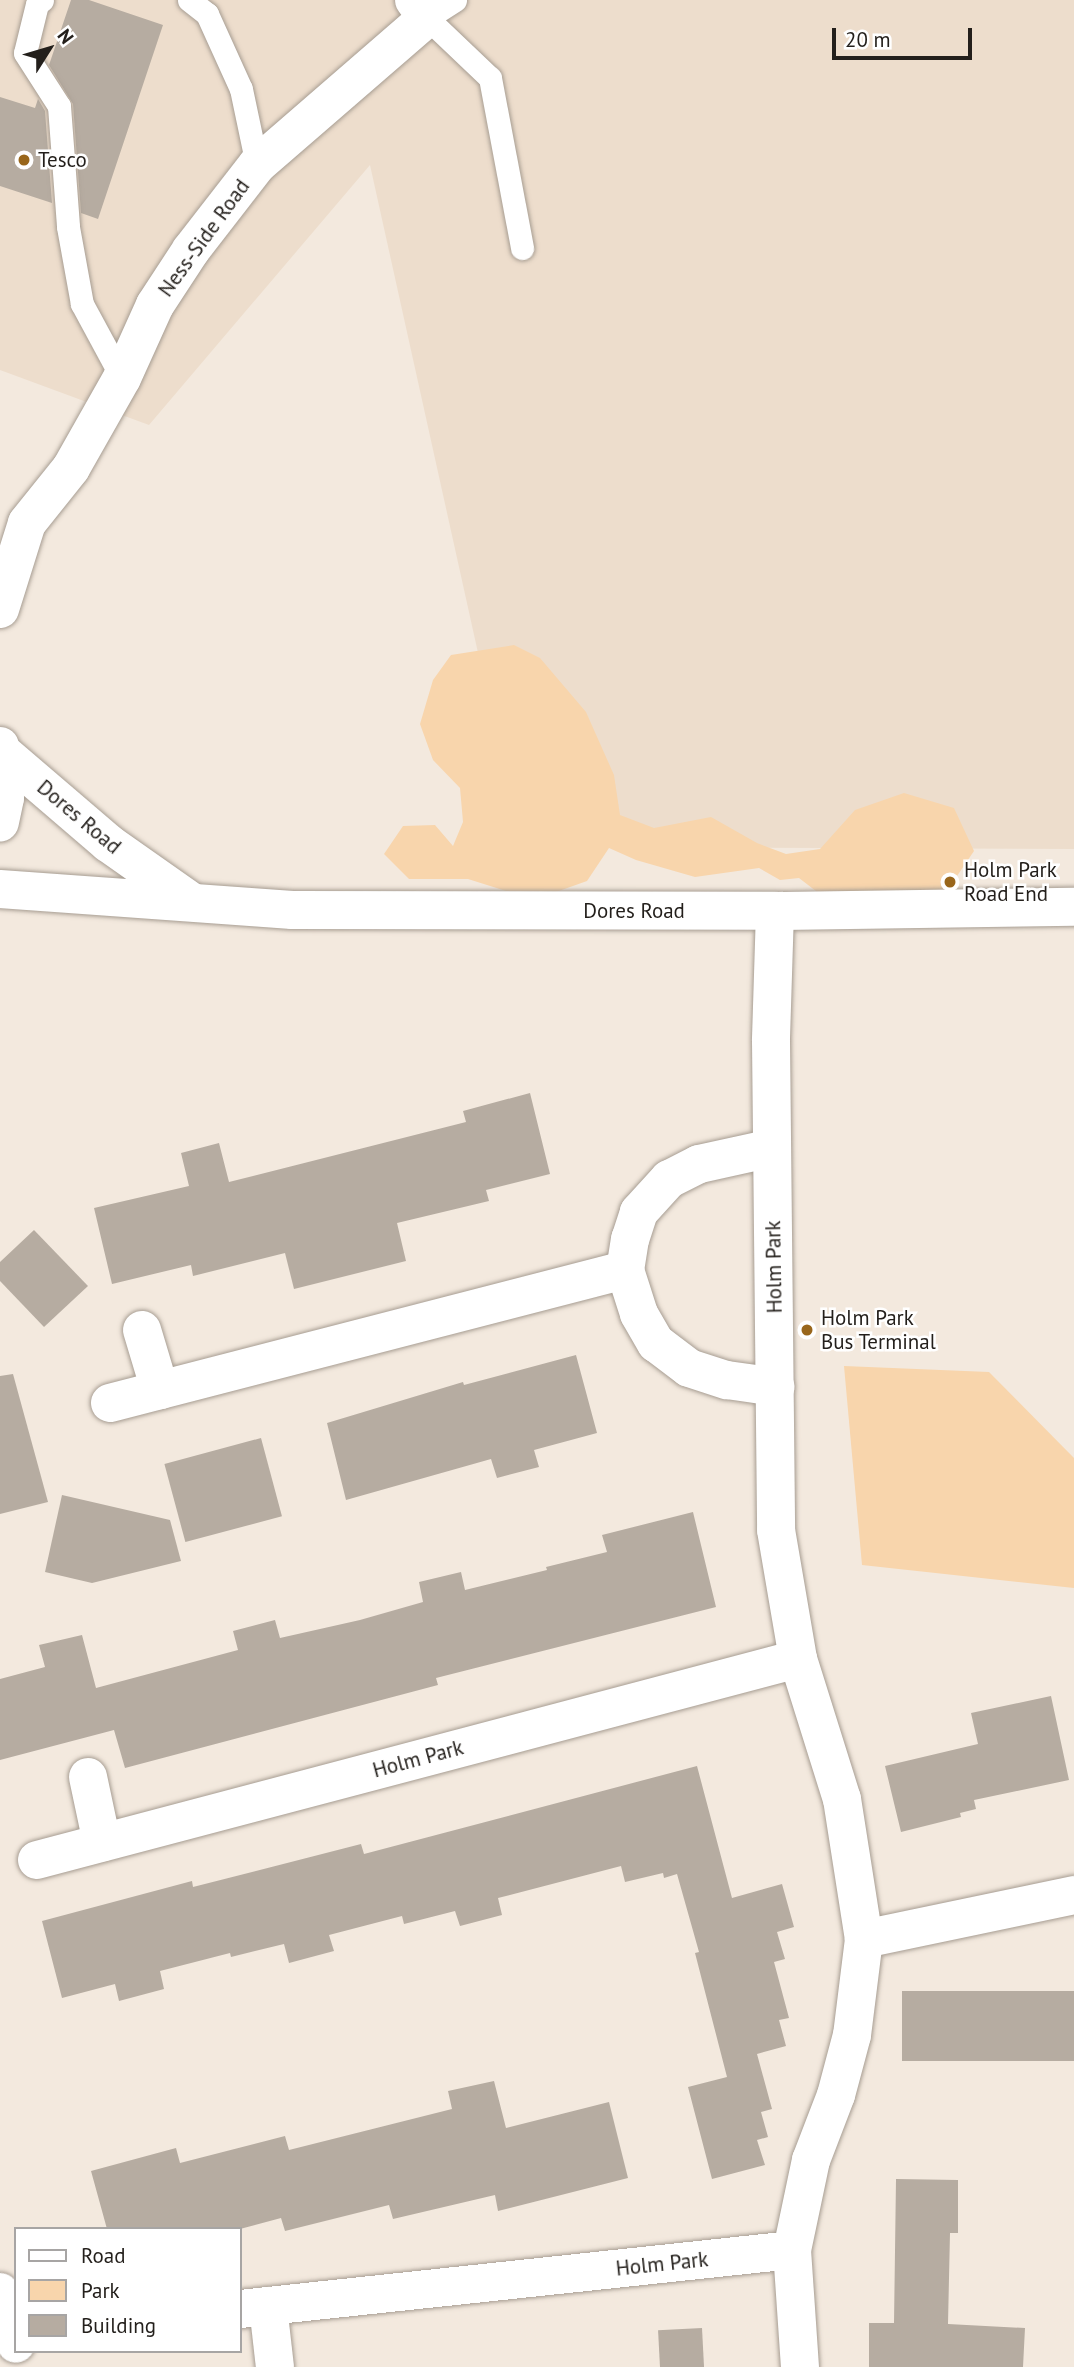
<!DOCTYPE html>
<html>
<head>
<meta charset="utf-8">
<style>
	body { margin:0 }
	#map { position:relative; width:1074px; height:2367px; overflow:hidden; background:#f3e9de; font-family:"PT Sans",sans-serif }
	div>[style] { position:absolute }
	.built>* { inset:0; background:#edddcc }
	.green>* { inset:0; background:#f8d5ac }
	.building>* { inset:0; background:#b6aca1; transform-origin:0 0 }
	.roads { filter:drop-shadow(0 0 2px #a79d92) drop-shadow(0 0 2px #a79d92) }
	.lane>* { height:23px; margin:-11.5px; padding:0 11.5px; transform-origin:11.5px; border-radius:11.5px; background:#fff }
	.street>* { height:38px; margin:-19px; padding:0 19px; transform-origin:19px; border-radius:19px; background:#fff }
	.secondary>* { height:38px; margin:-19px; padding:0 19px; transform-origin:19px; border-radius:19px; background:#fff }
	.primary>* { height:38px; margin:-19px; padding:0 19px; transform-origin:19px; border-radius:19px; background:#fff }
	.dots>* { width:19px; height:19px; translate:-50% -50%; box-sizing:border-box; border:4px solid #fff; border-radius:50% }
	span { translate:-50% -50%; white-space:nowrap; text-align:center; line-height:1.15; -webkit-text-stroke:5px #fff; paint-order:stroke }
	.poi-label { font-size:21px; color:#231f1b }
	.left { translate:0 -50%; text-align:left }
	.street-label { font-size:21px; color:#231f1b }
	.legend { position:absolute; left:14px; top:2227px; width:228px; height:126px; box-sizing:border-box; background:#fff; border:2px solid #a7a5a4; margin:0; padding:9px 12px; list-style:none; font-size:21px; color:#231f1b }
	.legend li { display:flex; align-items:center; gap:14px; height:35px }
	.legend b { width:35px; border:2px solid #a7a5a4 }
	.north { position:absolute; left:14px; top:14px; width:70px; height:70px; -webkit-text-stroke:5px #fff; paint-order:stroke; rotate:53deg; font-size:19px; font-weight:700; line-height:28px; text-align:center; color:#231f1b }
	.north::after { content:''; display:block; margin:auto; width:24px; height:32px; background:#231f1b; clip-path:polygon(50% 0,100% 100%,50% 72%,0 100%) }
	.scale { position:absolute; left:832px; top:28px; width:140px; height:32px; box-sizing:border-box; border:4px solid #231f1b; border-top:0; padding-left:9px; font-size:21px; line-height:24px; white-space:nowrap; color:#231f1b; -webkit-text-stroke:5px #fff; paint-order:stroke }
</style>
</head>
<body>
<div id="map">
	<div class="built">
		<i style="clip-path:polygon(0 0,1074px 0,1074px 849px,521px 847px,370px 165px,149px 425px,0 370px)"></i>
	</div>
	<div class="green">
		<i style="clip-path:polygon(514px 645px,540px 658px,586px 712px,614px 775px,620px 815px,654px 828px,711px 817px,757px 843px,786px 854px,820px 849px,855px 810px,904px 793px,954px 808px,974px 851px,938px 904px,838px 908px,799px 878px,780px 880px,759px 868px,695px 877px,636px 860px,609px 848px,587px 881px,556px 892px,506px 891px,468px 879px,409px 879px,384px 854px,403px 826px,435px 825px,453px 846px,463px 822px,460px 788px,433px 760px,420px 724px,433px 680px,451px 655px)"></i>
		<i style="clip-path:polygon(844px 1366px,989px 1372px,1074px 1458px,1074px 1588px,862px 1565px)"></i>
	</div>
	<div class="building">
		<i style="clip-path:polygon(71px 0,89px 0,163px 25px,98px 219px,81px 213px,73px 104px,49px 65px)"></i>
		<i style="clip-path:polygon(0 97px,35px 108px,38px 99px,45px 111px,52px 203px,0 186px)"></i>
		<i style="clip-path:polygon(530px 1093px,550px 1174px,486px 1190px,489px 1201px,397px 1223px,406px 1261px,294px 1289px,285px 1253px,193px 1276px,191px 1265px,112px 1284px,94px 1208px,189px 1186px,181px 1153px,219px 1143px,229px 1182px,466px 1122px,463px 1111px)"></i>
		<i style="clip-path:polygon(34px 1230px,88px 1286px,44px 1327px,0 1281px,0 1262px)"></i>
		<i style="clip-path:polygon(576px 1355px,597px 1433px,534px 1450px,539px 1467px,497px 1478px,491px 1459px,346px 1500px,327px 1423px,463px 1382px,464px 1385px)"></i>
		<i style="clip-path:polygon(13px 1374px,48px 1502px,0 1514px,0 1376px)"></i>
		<i style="left:261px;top:1438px;width:81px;height:100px;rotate:75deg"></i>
		<i style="clip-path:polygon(62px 1495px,170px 1520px,181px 1561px,92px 1583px,45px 1572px)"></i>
		<i style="clip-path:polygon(693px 1512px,716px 1607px,436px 1678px,438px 1685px,125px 1768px,114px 1730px,0 1760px,0 1679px,45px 1667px,39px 1645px,82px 1635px,96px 1688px,238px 1650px,233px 1631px,275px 1620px,280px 1638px,360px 1620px,423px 1602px,419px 1582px,461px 1572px,465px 1590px,547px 1570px,546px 1567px,607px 1552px,602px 1535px)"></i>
		<i style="clip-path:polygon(1051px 1696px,1069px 1780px,974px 1800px,976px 1809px,960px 1813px,961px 1817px,901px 1832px,885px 1766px,978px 1744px,971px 1713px)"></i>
		<i style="clip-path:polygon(697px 1766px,732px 1898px,782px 1884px,794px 1927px,777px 1932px,785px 1959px,774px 1962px,789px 2018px,779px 2020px,786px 2046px,757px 2054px,772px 2109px,761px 2112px,768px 2137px,757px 2140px,765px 2165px,712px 2179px,688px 2087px,727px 2077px,695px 1953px,699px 1952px,677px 1874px,664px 1878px,663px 1873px,625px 1882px,621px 1866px,498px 1898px,502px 1915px,460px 1926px,455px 1911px,404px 1924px,402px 1916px,329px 1935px,334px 1951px,289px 1963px,284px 1944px,231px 1957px,230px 1953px,160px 1971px,164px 1989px,119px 2001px,115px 1984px,62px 1998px,42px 1921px,192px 1881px,193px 1887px,361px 1844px,364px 1854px)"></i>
		<i style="left:1074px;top:1991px;width:70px;height:172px;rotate:90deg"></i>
		<i style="clip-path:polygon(494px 2081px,506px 2128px,609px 2102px,628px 2178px,498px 2211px,495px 2195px,393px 2219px,389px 2205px,285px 2231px,281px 2218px,240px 2229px,107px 2229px,91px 2171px,176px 2148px,180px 2163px,285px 2136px,289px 2150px,452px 2109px,448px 2091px)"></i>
		<i style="clip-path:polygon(896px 2179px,958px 2180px,958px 2233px,950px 2233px,948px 2324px,1025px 2328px,1023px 2367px,869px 2367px,869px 2323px,894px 2323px)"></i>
		<i style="left:702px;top:2328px;width:39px;height:44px;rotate:87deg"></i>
	</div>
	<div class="roads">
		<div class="lane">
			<i style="left:42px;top:0;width:6px;rotate:141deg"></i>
			<i style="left:37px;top:4px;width:50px;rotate:103.8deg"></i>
			<i style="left:25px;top:53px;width:63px;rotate:57.3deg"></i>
			<i style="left:59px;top:106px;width:121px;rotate:85.7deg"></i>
			<i style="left:68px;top:227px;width:78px;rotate:79.7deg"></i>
			<i style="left:82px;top:304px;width:84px;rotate:61.6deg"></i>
			<i style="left:189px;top:0;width:23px;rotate:38deg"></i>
			<i style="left:207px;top:14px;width:82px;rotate:65.6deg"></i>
			<i style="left:241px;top:89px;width:78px;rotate:78.1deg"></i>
			<i style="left:455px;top:0;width:33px;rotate:147deg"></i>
			<i style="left:427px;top:18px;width:87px;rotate:43.6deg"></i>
			<i style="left:490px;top:78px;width:173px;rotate:79.3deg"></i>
		</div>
		<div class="street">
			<i style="left:0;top:609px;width:90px;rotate:-72.6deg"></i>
			<i style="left:27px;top:523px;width:70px;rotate:-51.3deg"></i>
			<i style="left:71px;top:468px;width:103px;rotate:-60.5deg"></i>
			<i style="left:122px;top:378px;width:80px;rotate:-65.7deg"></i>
			<i style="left:155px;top:305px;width:66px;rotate:-56.8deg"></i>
			<i style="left:191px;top:250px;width:108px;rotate:-52.2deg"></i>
			<i style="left:257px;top:165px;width:225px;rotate:-40.9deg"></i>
			<i style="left:427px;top:18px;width:22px;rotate:-126deg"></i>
			<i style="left:775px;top:911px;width:130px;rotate:91.8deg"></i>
			<i style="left:771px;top:1041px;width:489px;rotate:89.4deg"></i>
			<i style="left:776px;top:1530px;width:131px;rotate:80.3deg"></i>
			<i style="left:798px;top:1659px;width:147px;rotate:72.6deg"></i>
			<i style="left:842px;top:1799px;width:142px;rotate:81.1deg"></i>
			<i style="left:864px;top:1939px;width:97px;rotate:97.1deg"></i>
			<i style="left:852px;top:2035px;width:62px;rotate:104.9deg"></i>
			<i style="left:836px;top:2095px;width:70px;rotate:111deg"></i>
			<i style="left:811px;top:2160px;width:92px;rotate:101.9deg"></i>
			<i style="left:792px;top:2250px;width:117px;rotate:86.1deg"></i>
			<i style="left:772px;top:1148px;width:75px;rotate:167.6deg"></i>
			<i style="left:699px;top:1164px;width:34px;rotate:153deg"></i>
			<i style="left:669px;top:1179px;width:45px;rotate:132.3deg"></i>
			<i style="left:639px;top:1212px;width:28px;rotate:108deg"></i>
			<i style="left:630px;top:1239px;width:31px;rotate:99deg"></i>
			<i style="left:625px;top:1270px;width:46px;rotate:72.3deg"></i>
			<i style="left:639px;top:1314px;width:34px;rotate:60deg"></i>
			<i style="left:656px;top:1343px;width:41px;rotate:37.1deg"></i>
			<i style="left:689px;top:1368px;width:40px;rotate:18deg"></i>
			<i style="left:727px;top:1380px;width:49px;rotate:8.1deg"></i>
			<i style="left:142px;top:1330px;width:63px;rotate:73.3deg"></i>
			<i style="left:110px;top:1403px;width:532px;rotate:-14.48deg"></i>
			<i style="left:88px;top:1777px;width:67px;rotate:78deg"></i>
			<i style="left:37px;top:1860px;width:787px;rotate:-14.8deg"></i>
			<i style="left:864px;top:1939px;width:215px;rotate:-11.8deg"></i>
			<i style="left:268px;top:2306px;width:61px;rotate:83.5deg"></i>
			<i style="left:240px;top:2309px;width:555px;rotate:-6.1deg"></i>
		</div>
		<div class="secondary">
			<i style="left:2px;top:752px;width:140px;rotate:40.6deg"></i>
			<i style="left:108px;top:843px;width:103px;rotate:35.1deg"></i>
			<i style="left:0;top:889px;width:293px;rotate:4.1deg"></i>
			<i style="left:292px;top:910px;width:483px;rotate:0.1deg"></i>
			<i style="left:775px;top:911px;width:299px;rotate:-0.8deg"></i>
		</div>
		<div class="primary">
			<i style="left:0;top:746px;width:52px;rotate:84.5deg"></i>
			<i style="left:5px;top:798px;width:25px;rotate:102deg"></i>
			<i style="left:0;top:2292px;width:54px;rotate:72.9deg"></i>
		</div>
	</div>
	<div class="dots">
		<i style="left:24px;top:160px;background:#99661b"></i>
		<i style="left:950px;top:882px;background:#99661b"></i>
		<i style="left:807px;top:1330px;background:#99661b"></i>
	</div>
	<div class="poi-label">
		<span class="left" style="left:38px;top:160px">Tesco</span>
		<span class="left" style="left:964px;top:882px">Holm Park<br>Road End</span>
		<span class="left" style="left:821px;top:1330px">Holm Park<br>Bus Terminal</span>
	</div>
	<div class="street-label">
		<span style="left:204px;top:238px;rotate:-54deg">Ness-Side Road</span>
		<span style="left:79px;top:817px;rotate:40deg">Dores Road</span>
		<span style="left:634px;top:911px">Dores Road</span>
		<span style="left:774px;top:1267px;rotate:-91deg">Holm Park</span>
		<span style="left:418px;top:1759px;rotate:-15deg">Holm Park</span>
		<span style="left:662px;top:2264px;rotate:-6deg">Holm Park</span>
	</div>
	<ul class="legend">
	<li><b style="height:9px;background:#fff"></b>Road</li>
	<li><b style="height:19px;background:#f8d5ac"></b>Park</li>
	<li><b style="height:19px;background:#b6aca1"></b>Building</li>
	</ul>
	<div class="north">N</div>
	<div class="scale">20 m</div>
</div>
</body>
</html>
